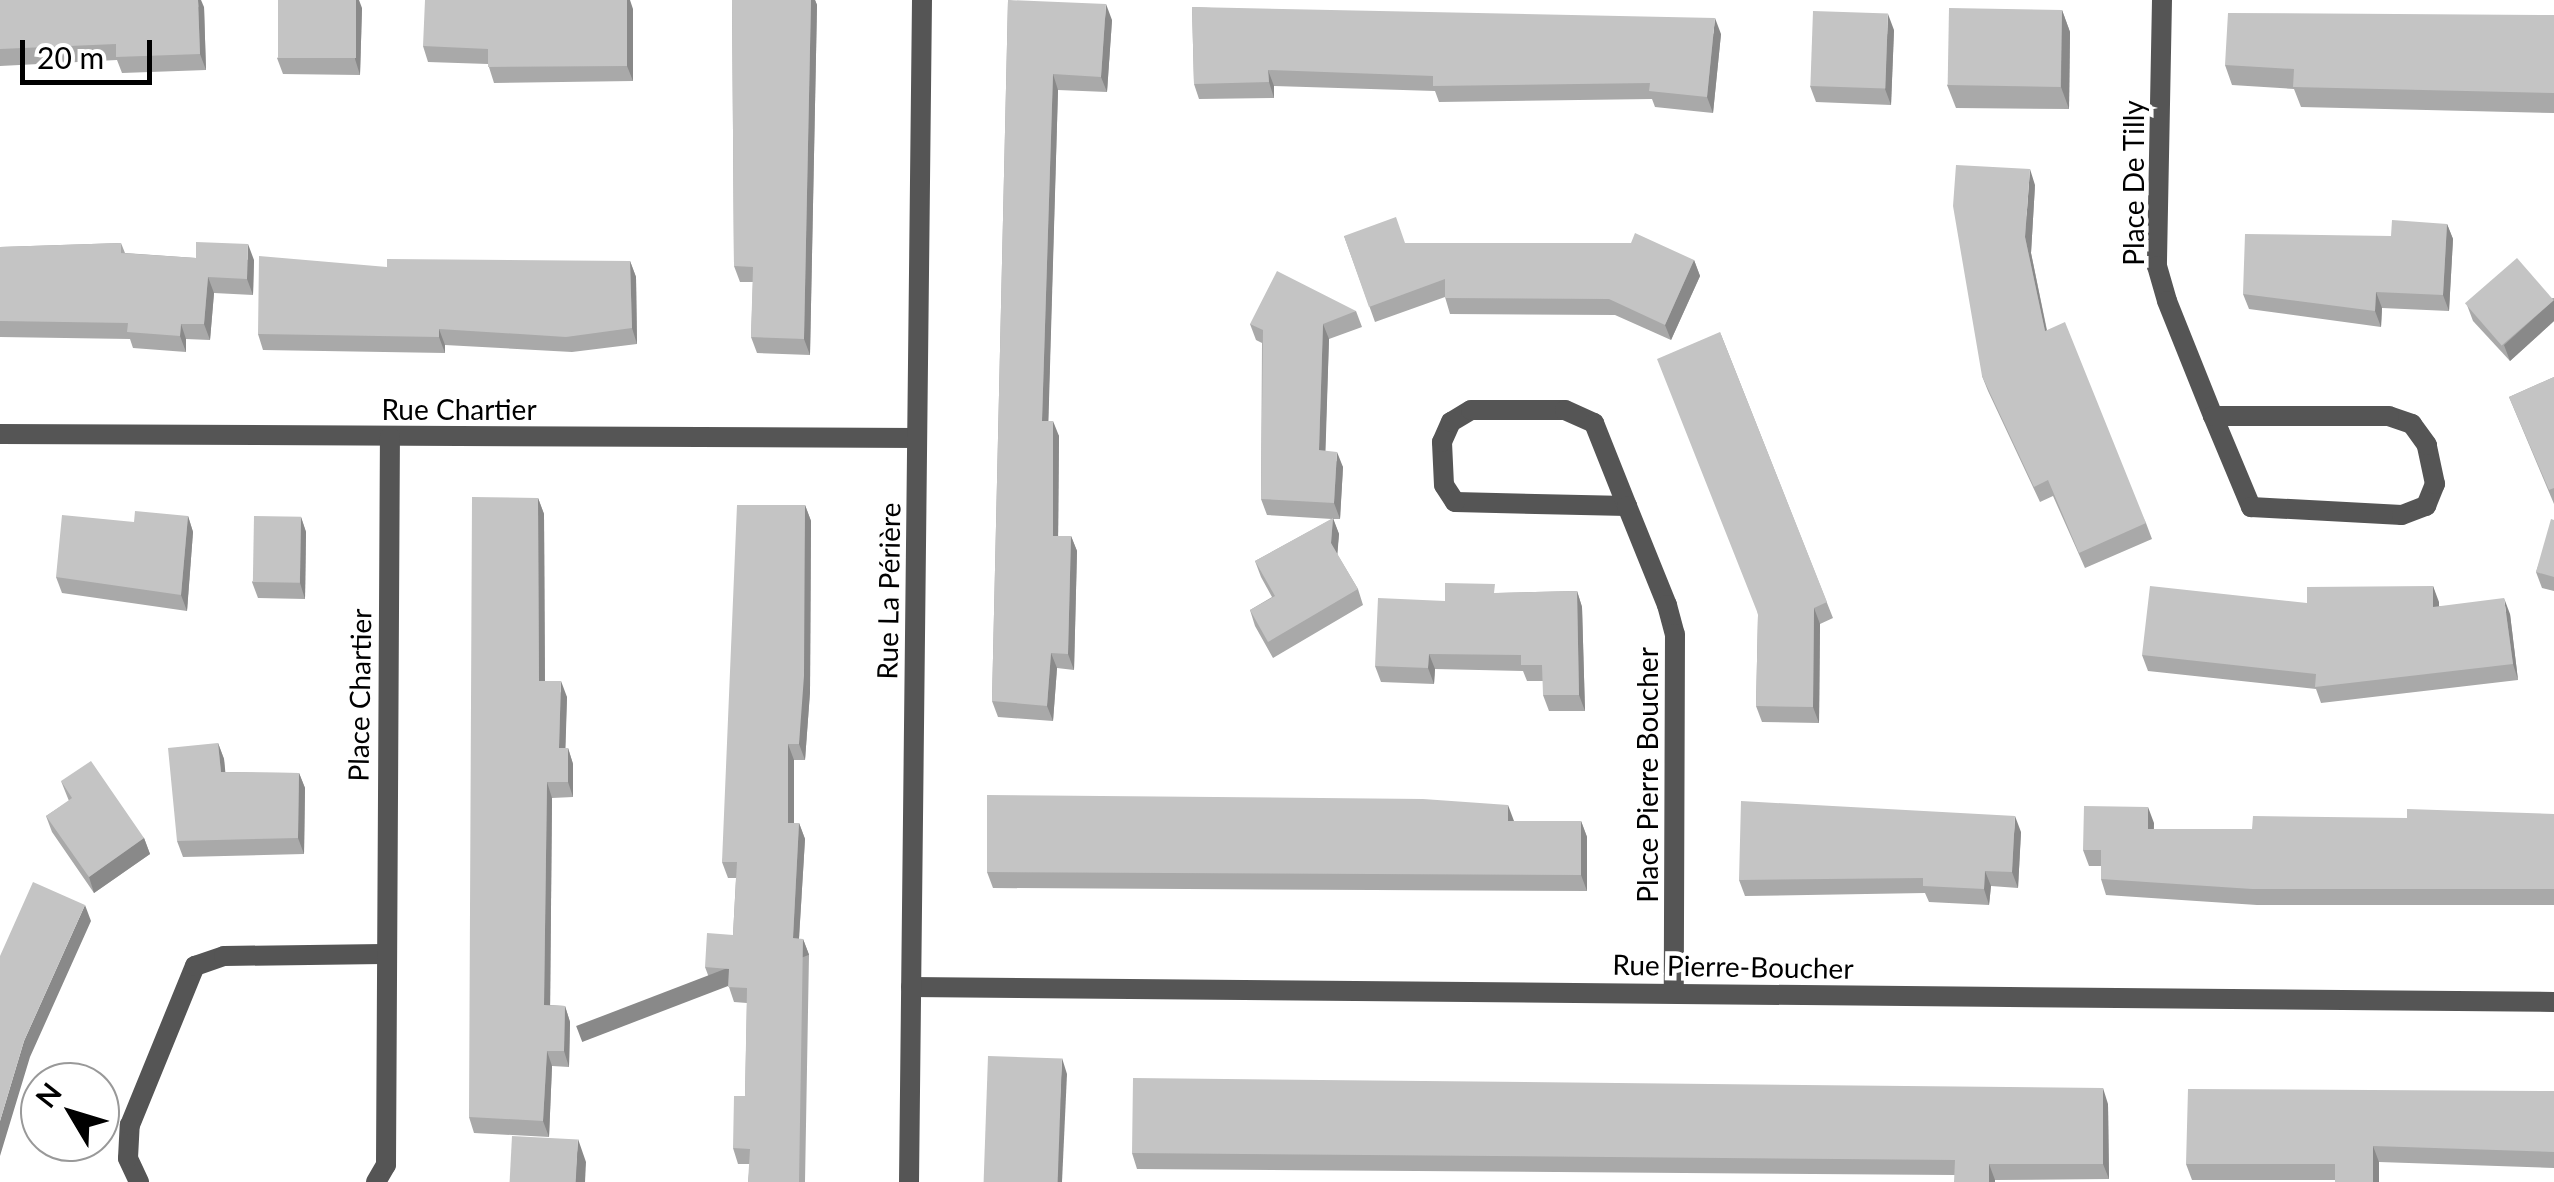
<!DOCTYPE html>
<html>
<head>
<meta charset="utf-8">
<style>
	body { margin:0 }
	#map { position:relative; width:2554px; height:1182px; overflow:hidden; background:#fff; font-family:Lato,sans-serif }
	div>[style] { position:absolute }
	.street>* { height:20px; margin:-10px; padding:0 10px; transform-origin:10px; border-radius:10px; background:#555 }
	.wall>* { inset:0; background:#a9a9a9 }
	.shaded-wall>* { inset:0; background:#898989; transform-origin:0 0 }
	.building>* { inset:0; background:#c4c4c4; transform-origin:0 0 }
	span { translate:-50% -50%; white-space:nowrap; text-align:center; line-height:1.15; -webkit-text-stroke:9px #fff; paint-order:stroke }
	.street-label { font-size:28px; color:#000 }
	.north { position:absolute; left:20px; top:1062px; width:100px; height:100px; box-sizing:border-box; background:#fff; border:2px solid #999; border-radius:50%; rotate:308deg; font-size:28px; font-weight:700; line-height:40px; text-align:center; color:#000 }
	.north::after { content:''; display:block; margin:auto; width:35px; height:45px; background:#000; clip-path:polygon(50% 0,100% 100%,50% 72%,0 100%) }
	.scale { position:absolute; left:20px; top:40px; width:132px; height:45px; box-sizing:border-box; border:5px solid #000; border-top:0; padding-left:12px; font-size:30px; line-height:35px; white-space:nowrap; color:#000; -webkit-text-stroke:8px #fff; paint-order:stroke }
</style>
</head>
<body>
<div id="map">
	<div class="street">
		<i style="left:2162px;top:0;width:266px;rotate:91.1deg"></i>
		<i style="left:2157px;top:266px;width:36px;rotate:74deg"></i>
		<i style="left:2167px;top:301px;width:124px;rotate:68.2deg"></i>
		<i style="left:2213px;top:416px;width:99px;rotate:67.3deg"></i>
		<i style="left:2251px;top:507px;width:151px;rotate:3deg"></i>
		<i style="left:2402px;top:515px;width:26px;rotate:-21deg"></i>
		<i style="left:2426px;top:506px;width:24px;rotate:-68deg"></i>
		<i style="left:2435px;top:484px;width:40px;rotate:-102deg"></i>
		<i style="left:2427px;top:445px;width:26px;rotate:-126deg"></i>
		<i style="left:2412px;top:424px;width:24px;rotate:-161deg"></i>
		<i style="left:2389px;top:416px;width:176px;rotate:180deg"></i>
		<i style="left:0;top:434px;width:917px;rotate:0.25deg"></i>
		<i style="left:1627px;top:506px;width:172px;rotate:-178.7deg"></i>
		<i style="left:1455px;top:502px;width:20px;rotate:-123deg"></i>
		<i style="left:1444px;top:485px;width:43px;rotate:-92.7deg"></i>
		<i style="left:1442px;top:442px;width:22px;rotate:-66deg"></i>
		<i style="left:1451px;top:422px;width:23px;rotate:-31deg"></i>
		<i style="left:1471px;top:410px;width:94px"></i>
		<i style="left:1565px;top:410px;width:32px;rotate:24deg"></i>
		<i style="left:1594px;top:423px;width:89px;rotate:68.3deg"></i>
		<i style="left:1627px;top:506px;width:107px;rotate:68deg"></i>
		<i style="left:1667px;top:605px;width:30px;rotate:75deg"></i>
		<i style="left:1675px;top:634px;width:358px;rotate:90.2deg"></i>
		<i style="left:911px;top:987px;width:1643px;rotate:0.52deg"></i>
		<i style="left:139px;top:1182px;width:26px;rotate:-115deg"></i>
		<i style="left:128px;top:1158px;width:33px;rotate:-87deg"></i>
		<i style="left:130px;top:1125px;width:172px;rotate:-67.8deg"></i>
		<i style="left:195px;top:966px;width:31px;rotate:-19deg"></i>
		<i style="left:224px;top:956px;width:159px;rotate:-0.7deg"></i>
		<i style="left:376px;top:1182px;width:20px;rotate:-60deg"></i>
		<i style="left:386px;top:1165px;width:728px;rotate:-89.69deg"></i>
		<i style="left:909px;top:1182px;width:1182px;rotate:-89.37deg"></i>
	</div>
	<div class="wall">
		<i style="clip-path:polygon(0 0,204px 7px,206px 70px,122px 73px,117px 60px,0 66px)"></i>
		<i style="clip-path:polygon(732px 0,815px 0,817px 5px,810px 355px,757px 353px,751px 337px,753px 282px,740px 282px,734px 266px)"></i>
		<i style="clip-path:polygon(1008px 0,1112px 20px,1107px 92px,1058px 90px,1048px 421px,1059px 436px,1058px 536px,1071px 536px,1077px 551px,1074px 670px,1057px 668px,1053px 721px,998px 717px,992px 701px)"></i>
		<i style="clip-path:polygon(1192px 7px,1721px 34px,1713px 113px,1655px 107px,1652px 99px,1439px 102px,1435px 91px,1274px 86px,1274px 98px,1199px 99px,1194px 84px)"></i>
		<i style="clip-path:polygon(362px 8px,360px 75px,283px 74px,277px 58px)"></i>
		<i style="clip-path:polygon(633px 9px,633px 81px,494px 83px,488px 64px,428px 62px,423px 46px)"></i>
		<i style="clip-path:polygon(2062px 10px,2070px 32px,2069px 109px,1956px 108px,1947px 85px)"></i>
		<i style="clip-path:polygon(2554px 15px,2554px 113px,2301px 107px,2294px 89px,2232px 85px,2225px 65px)"></i>
		<i style="clip-path:polygon(1894px 30px,1891px 105px,1816px 102px,1810px 86px)"></i>
		<i style="clip-path:polygon(2035px 185px,2031px 253px,2047px 330px,2146px 523px,2152px 539px,2085px 568px,2053px 496px,2040px 502px,1988px 391px,1982px 376px)"></i>
		<i style="clip-path:polygon(2447px 224px,2453px 239px,2449px 311px,2382px 308px,2381px 327px,2249px 309px,2243px 294px,2391px 236px)"></i>
		<i style="clip-path:polygon(1344px 236px,1405px 243px,1694px 260px,1700px 276px,1671px 340px,1615px 315px,1450px 314px,1445px 297px,1375px 322px)"></i>
		<i style="clip-path:polygon(121px 243px,125px 253px,196px 258px,254px 260px,253px 295px,214px 293px,210px 340px,186px 339px,186px 352px,133px 348px,130px 339px,0 337px,0 247px)"></i>
		<i style="clip-path:polygon(630px 261px,636px 277px,637px 344px,572px 352px,445px 345px,445px 353px,263px 350px,258px 334px,387px 267px)"></i>
		<i style="clip-path:polygon(2554px 298px,2554px 321px,2510px 361px,2473px 321px,2467px 305px)"></i>
		<i style="clip-path:polygon(1356px 311px,1362px 327px,1329px 339px,1325px 451px,1343px 467px,1340px 519px,1333px 519px,1339px 534px,1337px 554px,1358px 589px,1363px 605px,1273px 658px,1255px 626px,1250px 610px,1272px 597px,1261px 577px,1255px 561px,1332px 519px,1267px 515px,1261px 499px,1262px 343px,1256px 340px,1250px 324px)"></i>
		<i style="clip-path:polygon(1720px 332px,1833px 618px,1820px 624px,1819px 723px,1762px 722px,1756px 706px,1758px 615px)"></i>
		<i style="clip-path:polygon(2554px 377px,2554px 504px,2509px 397px)"></i>
		<i style="clip-path:polygon(538px 498px,544px 514px,545px 681px,567px 697px,565px 748px,568px 748px,573px 764px,573px 797px,552px 798px,550px 1005px,565px 1006px,570px 1022px,569px 1067px,552px 1066px,549px 1137px,474px 1133px,469px 1117px)"></i>
		<i style="clip-path:polygon(805px 505px,811px 521px,810px 692px,805px 760px,794px 760px,794px 823px,799px 823px,805px 839px,799px 939px,803px 939px,809px 955px,805px 1182px,748px 1182px,750px 1164px,738px 1164px,733px 1148px,745px 1096px,747px 1003px,734px 1002px,728px 984px,711px 983px,705px 967px,733px 935px,736px 878px,728px 878px,722px 862px)"></i>
		<i style="clip-path:polygon(188px 516px,193px 532px,187px 611px,62px 593px,56px 577px,134px 522px)"></i>
		<i style="clip-path:polygon(301px 517px,306px 532px,305px 599px,258px 598px,252px 582px)"></i>
		<i style="clip-path:polygon(2554px 520px,2554px 591px,2542px 588px,2536px 572px)"></i>
		<i style="clip-path:polygon(2433px 586px,2439px 606px,2510px 614px,2518px 680px,2321px 703px,2316px 689px,2148px 671px,2142px 655px,2307px 603px)"></i>
		<i style="clip-path:polygon(1577px 591px,1582px 607px,1585px 711px,1549px 711px,1543px 695px,1543px 681px,1527px 681px,1523px 671px,1435px 669px,1434px 684px,1381px 682px,1375px 666px,1445px 601px,1498px 593px)"></i>
		<i style="clip-path:polygon(218px 743px,224px 759px,225px 772px,299px 773px,305px 788px,304px 854px,183px 857px,177px 841px)"></i>
		<i style="clip-path:polygon(61px 781px,144px 838px,150px 854px,94px 893px,52px 832px,46px 816px,69px 801px)"></i>
		<i style="clip-path:polygon(2554px 814px,2554px 905px,2257px 905px,2106px 895px,2101px 879px,2101px 866px,2089px 866px,2083px 850px,2154px 823px,2154px 829px,2252px 829px,2407px 818px)"></i>
		<i style="clip-path:polygon(1514px 821px,1581px 821px,1587px 837px,1587px 891px,993px 888px,987px 872px)"></i>
		<i style="clip-path:polygon(2021px 832px,2018px 888px,1991px 886px,1989px 905px,1929px 902px,1925px 893px,1745px 896px,1739px 880px)"></i>
		<i style="clip-path:polygon(2554px 1091px,2554px 1168px,2379px 1162px,2335px 1180px,2192px 1180px,2186px 1164px)"></i>
		<i style="clip-path:polygon(2108px 1104px,2109px 1179px,1995px 1180px,1954px 1175px,1137px 1169px,1132px 1153px)"></i>
	</div>
	<div class="shaded-wall">
		<i style="clip-path:polygon(198px 0,201px 0,204px 7px,206px 70px,200px 54px)"></i>
		<i style="clip-path:polygon(356px 0,359px 0,362px 8px,360px 75px,355px 59px)"></i>
		<i style="clip-path:polygon(627px 0,630px 0,633px 9px,633px 81px,627px 66px)"></i>
		<i style="clip-path:polygon(811px 0,815px 0,817px 5px,810px 355px,804px 339px)"></i>
		<i style="clip-path:polygon(1106px 4px,1112px 20px,1107px 92px,1101px 77px)"></i>
		<i style="clip-path:polygon(2062px 10px,2070px 32px,2069px 109px,2061px 87px)"></i>
		<i style="clip-path:polygon(1888px 14px,1894px 30px,1891px 105px,1885px 89px)"></i>
		<i style="clip-path:polygon(1715px 18px,1721px 34px,1713px 113px,1707px 97px)"></i>
		<i style="clip-path:polygon(1268px 70px,1274px 86px,1274px 98px,1269px 82px)"></i>
		<i style="clip-path:polygon(1053px 74px,1058px 90px,1048px 436px,1042px 421px)"></i>
		<i style="clip-path:polygon(2030px 169px,2035px 185px,2031px 253px,2050px 347px,2045px 331px,2025px 237px)"></i>
		<i style="clip-path:polygon(2447px 224px,2453px 239px,2449px 311px,2443px 295px)"></i>
		<i style="clip-path:polygon(248px 244px,254px 260px,253px 295px,247px 279px)"></i>
		<i style="clip-path:polygon(1694px 260px,1700px 276px,1671px 340px,1665px 325px)"></i>
		<i style="clip-path:polygon(630px 261px,636px 277px,637px 344px,632px 328px)"></i>
		<i style="clip-path:polygon(208px 277px,214px 293px,210px 340px,204px 324px)"></i>
		<i style="clip-path:polygon(2376px 292px,2382px 308px,2381px 327px,2375px 311px)"></i>
		<i style="clip-path:polygon(2554px 300px,2554px 321px,2510px 361px,2504px 345px)"></i>
		<i style="clip-path:polygon(181px 324px,186px 339px,186px 352px,180px 336px)"></i>
		<i style="clip-path:polygon(1323px 324px,1329px 339px,1325px 466px,1319px 450px)"></i>
		<i style="clip-path:polygon(439px 329px,445px 345px,445px 353px,439px 337px)"></i>
		<i style="clip-path:polygon(1053px 421px,1059px 436px,1058px 551px,1053px 536px)"></i>
		<i style="clip-path:polygon(1337px 452px,1343px 467px,1340px 519px,1334px 503px)"></i>
		<i style="clip-path:polygon(538px 498px,544px 514px,545px 697px,539px 681px)"></i>
		<i style="clip-path:polygon(805px 505px,811px 521px,810px 692px,805px 760px,799px 744px)"></i>
		<i style="clip-path:polygon(188px 516px,193px 532px,187px 611px,181px 595px)"></i>
		<i style="clip-path:polygon(301px 517px,306px 532px,305px 599px,300px 583px)"></i>
		<i style="clip-path:polygon(1333px 518px,1339px 534px,1337px 559px,1331px 543px)"></i>
		<i style="clip-path:polygon(1071px 536px,1077px 551px,1074px 670px,1068px 654px)"></i>
		<i style="clip-path:polygon(2433px 586px,2439px 602px,2439px 623px,2433px 607px)"></i>
		<i style="clip-path:polygon(1577px 591px,1582px 607px,1585px 711px,1579px 695px)"></i>
		<i style="clip-path:polygon(2504px 598px,2510px 614px,2518px 680px,2513px 664px)"></i>
		<i style="clip-path:polygon(1814px 608px,1820px 624px,1819px 723px,1813px 707px)"></i>
		<i style="clip-path:polygon(1051px 653px,1057px 668px,1053px 721px,1047px 706px)"></i>
		<i style="clip-path:polygon(1429px 654px,1435px 669px,1434px 684px,1428px 668px)"></i>
		<i style="clip-path:polygon(561px 681px,567px 697px,565px 764px,559px 748px)"></i>
		<i style="clip-path:polygon(218px 743px,224px 759px,227px 788px,221px 772px)"></i>
		<i style="clip-path:polygon(788px 744px,794px 760px,794px 839px,788px 823px)"></i>
		<i style="clip-path:polygon(568px 748px,573px 764px,573px 797px,568px 782px)"></i>
		<i style="clip-path:polygon(299px 773px,305px 788px,304px 854px,298px 838px)"></i>
		<i style="clip-path:polygon(547px 782px,552px 798px,550px 1021px,544px 1005px)"></i>
		<i style="clip-path:polygon(1508px 805px,1514px 821px,1508px 821px)"></i>
		<i style="clip-path:polygon(2148px 807px,2154px 823px,2153px 844px,2148px 829px)"></i>
		<i style="clip-path:polygon(2015px 816px,2021px 832px,2018px 888px,2012px 872px)"></i>
		<i style="clip-path:polygon(1581px 821px,1587px 837px,1587px 891px,1581px 875px)"></i>
		<i style="clip-path:polygon(799px 823px,805px 839px,798px 954px,793px 938px)"></i>
		<i style="clip-path:polygon(144px 838px,150px 854px,94px 893px,89px 877px)"></i>
		<i style="clip-path:polygon(1985px 871px,1991px 886px,1989px 905px,1984px 889px)"></i>
		<i style="clip-path:polygon(85px 905px,91px 921px,30px 1057px,0 1156px,0 1121px,24px 1041px)"></i>
		<i style="left:803px;top:939px;width:17px;height:243px;rotate:69deg"></i>
		<i style="clip-path:polygon(565px 1006px,570px 1022px,569px 1067px,564px 1051px)"></i>
		<i style="clip-path:polygon(547px 1051px,552px 1066px,549px 1137px,543px 1121px)"></i>
		<i style="clip-path:polygon(1062px 1058px,1067px 1074px,1062px 1182px,1056px 1182px)"></i>
		<i style="clip-path:polygon(2103px 1088px,2108px 1104px,2109px 1179px,2103px 1164px)"></i>
		<i style="clip-path:polygon(578px 1139px,586px 1162px,585px 1182px,575px 1182px)"></i>
		<i style="clip-path:polygon(2373px 1146px,2379px 1162px,2379px 1182px,2373px 1182px)"></i>
		<i style="clip-path:polygon(1989px 1164px,1995px 1180px,1995px 1182px,1989px 1182px)"></i>
	</div>
	<div class="building">
		<i style="clip-path:polygon(0 0,198px 0,200px 54px,116px 57px,116px 44px,0 49px)"></i>
		<i style="left:278px;top:0;width:78px;height:58px"></i>
		<i style="clip-path:polygon(425px 0,627px 0,627px 66px,488px 67px,488px 49px,423px 46px)"></i>
		<i style="clip-path:polygon(732px 0,811px 0,804px 339px,751px 337px,753px 267px,734px 266px)"></i>
		<i style="clip-path:polygon(1008px 0,1106px 4px,1101px 77px,1053px 74px,1042px 421px,1053px 421px,1053px 536px,1071px 536px,1068px 654px,1051px 653px,1047px 706px,992px 701px)"></i>
		<i style="clip-path:polygon(1192px 7px,1715px 18px,1707px 97px,1649px 91px,1650px 83px,1433px 86px,1433px 76px,1268px 70px,1269px 82px,1194px 84px)"></i>
		<i style="left:1949px;top:8px;width:113px;height:77px;rotate:1deg"></i>
		<i style="left:1813px;top:11px;width:75px;height:75px;rotate:2deg"></i>
		<i style="clip-path:polygon(2228px 13px,2554px 15px,2554px 93px,2293px 87px,2294px 69px,2225px 65px)"></i>
		<i style="clip-path:polygon(1956px 165px,2030px 169px,2025px 237px,2045px 331px,2065px 322px,2146px 523px,2079px 553px,2048px 480px,2034px 487px,1982px 376px,1953px 206px)"></i>
		<i style="clip-path:polygon(1396px 217px,1405px 243px,1631px 243px,1635px 233px,1694px 260px,1665px 325px,1609px 299px,1445px 298px,1445px 279px,1369px 307px,1344px 236px)"></i>
		<i style="clip-path:polygon(2392px 220px,2447px 224px,2443px 295px,2376px 292px,2375px 311px,2243px 294px,2245px 234px,2391px 236px)"></i>
		<i style="clip-path:polygon(196px 242px,248px 244px,247px 279px,208px 277px,204px 324px,181px 324px,180px 336px,127px 332px,128px 323px,0 321px,0 247px,121px 243px,121px 253px,196px 258px)"></i>
		<i style="clip-path:polygon(259px 256px,387px 267px,387px 259px,630px 261px,632px 328px,566px 337px,439px 329px,439px 337px,258px 334px)"></i>
		<i style="left:2517px;top:258px;width:56px;height:69px;rotate:49deg"></i>
		<i style="clip-path:polygon(1277px 271px,1356px 311px,1323px 324px,1319px 450px,1337px 452px,1334px 503px,1261px 499px,1263px 330px,1250px 324px)"></i>
		<i style="clip-path:polygon(1720px 332px,1827px 602px,1814px 608px,1813px 707px,1756px 706px,1758px 614px,1657px 359px)"></i>
		<i style="clip-path:polygon(2554px 377px,2554px 488px,2549px 490px,2509px 397px)"></i>
		<i style="clip-path:polygon(472px 497px,538px 498px,539px 681px,561px 681px,559px 748px,568px 748px,568px 782px,547px 782px,544px 1005px,565px 1006px,564px 1051px,547px 1051px,543px 1121px,469px 1117px)"></i>
		<i style="clip-path:polygon(737px 505px,805px 505px,804px 676px,799px 744px,788px 744px,788px 823px,799px 823px,793px 938px,803px 939px,799px 1182px,748px 1182px,750px 1149px,733px 1148px,734px 1096px,745px 1096px,747px 988px,728px 987px,729px 969px,705px 967px,707px 933px,733px 935px,737px 862px,722px 862px)"></i>
		<i style="clip-path:polygon(135px 511px,188px 516px,181px 595px,56px 577px,62px 515px,134px 522px)"></i>
		<i style="left:254px;top:516px;width:47px;height:66px;rotate:1deg"></i>
		<i style="clip-path:polygon(1333px 518px,1331px 543px,1358px 589px,1268px 642px,1250px 610px,1275px 596px,1255px 561px)"></i>
		<i style="clip-path:polygon(2551px 519px,2554px 520px,2554px 577px,2536px 572px)"></i>
		<i style="clip-path:polygon(1445px 583px,1495px 584px,1494px 593px,1577px 591px,1579px 695px,1543px 695px,1542px 665px,1521px 665px,1521px 655px,1429px 654px,1428px 668px,1375px 666px,1378px 598px,1445px 601px)"></i>
		<i style="clip-path:polygon(2150px 586px,2307px 603px,2307px 587px,2433px 586px,2433px 607px,2504px 598px,2513px 664px,2315px 687px,2316px 674px,2142px 655px)"></i>
		<i style="clip-path:polygon(218px 743px,221px 772px,299px 773px,298px 838px,177px 841px,168px 748px)"></i>
		<i style="clip-path:polygon(91px 761px,144px 838px,89px 877px,46px 816px,72px 798px,61px 781px)"></i>
		<i style="clip-path:polygon(987px 795px,1423px 799px,1508px 805px,1508px 821px,1581px 821px,1581px 875px,987px 872px)"></i>
		<i style="clip-path:polygon(1741px 801px,2015px 816px,2012px 872px,1985px 871px,1984px 889px,1923px 886px,1923px 878px,1739px 880px)"></i>
		<i style="clip-path:polygon(2084px 806px,2148px 807px,2148px 829px,2252px 829px,2253px 816px,2407px 818px,2407px 809px,2554px 814px,2554px 889px,2252px 889px,2101px 879px,2101px 850px,2083px 850px)"></i>
		<i style="clip-path:polygon(33px 882px,85px 905px,24px 1041px,0 1121px,0 956px)"></i>
		<i style="left:988px;top:1056px;width:74px;height:126px;rotate:2deg"></i>
		<i style="clip-path:polygon(1133px 1078px,2103px 1088px,2103px 1164px,1989px 1164px,1989px 1182px,1954px 1182px,1955px 1160px,1132px 1153px)"></i>
		<i style="clip-path:polygon(2188px 1089px,2554px 1091px,2554px 1152px,2373px 1146px,2373px 1182px,2335px 1182px,2335px 1164px,2186px 1164px)"></i>
		<i style="left:512px;top:1136px;width:66px;height:46px;rotate:3deg"></i>
	</div>
	<div class="street-label">
		<span style="left:2133px;top:183px;rotate:-90deg">Place De Tilly</span>
		<span style="left:459px;top:409px">Rue Chartier</span>
		<span style="left:888px;top:591px;rotate:-89deg">Rue La Périère</span>
		<span style="left:359px;top:695px;rotate:-89deg">Place Chartier</span>
		<span style="left:1647px;top:775px;rotate:-90deg">Place Pierre Boucher</span>
		<span style="left:1733px;top:966px;rotate:1deg">Rue Pierre-Boucher</span>
	</div>
	<div class="north">N</div>
	<div class="scale">20 m</div>
</div>
</body>
</html>
